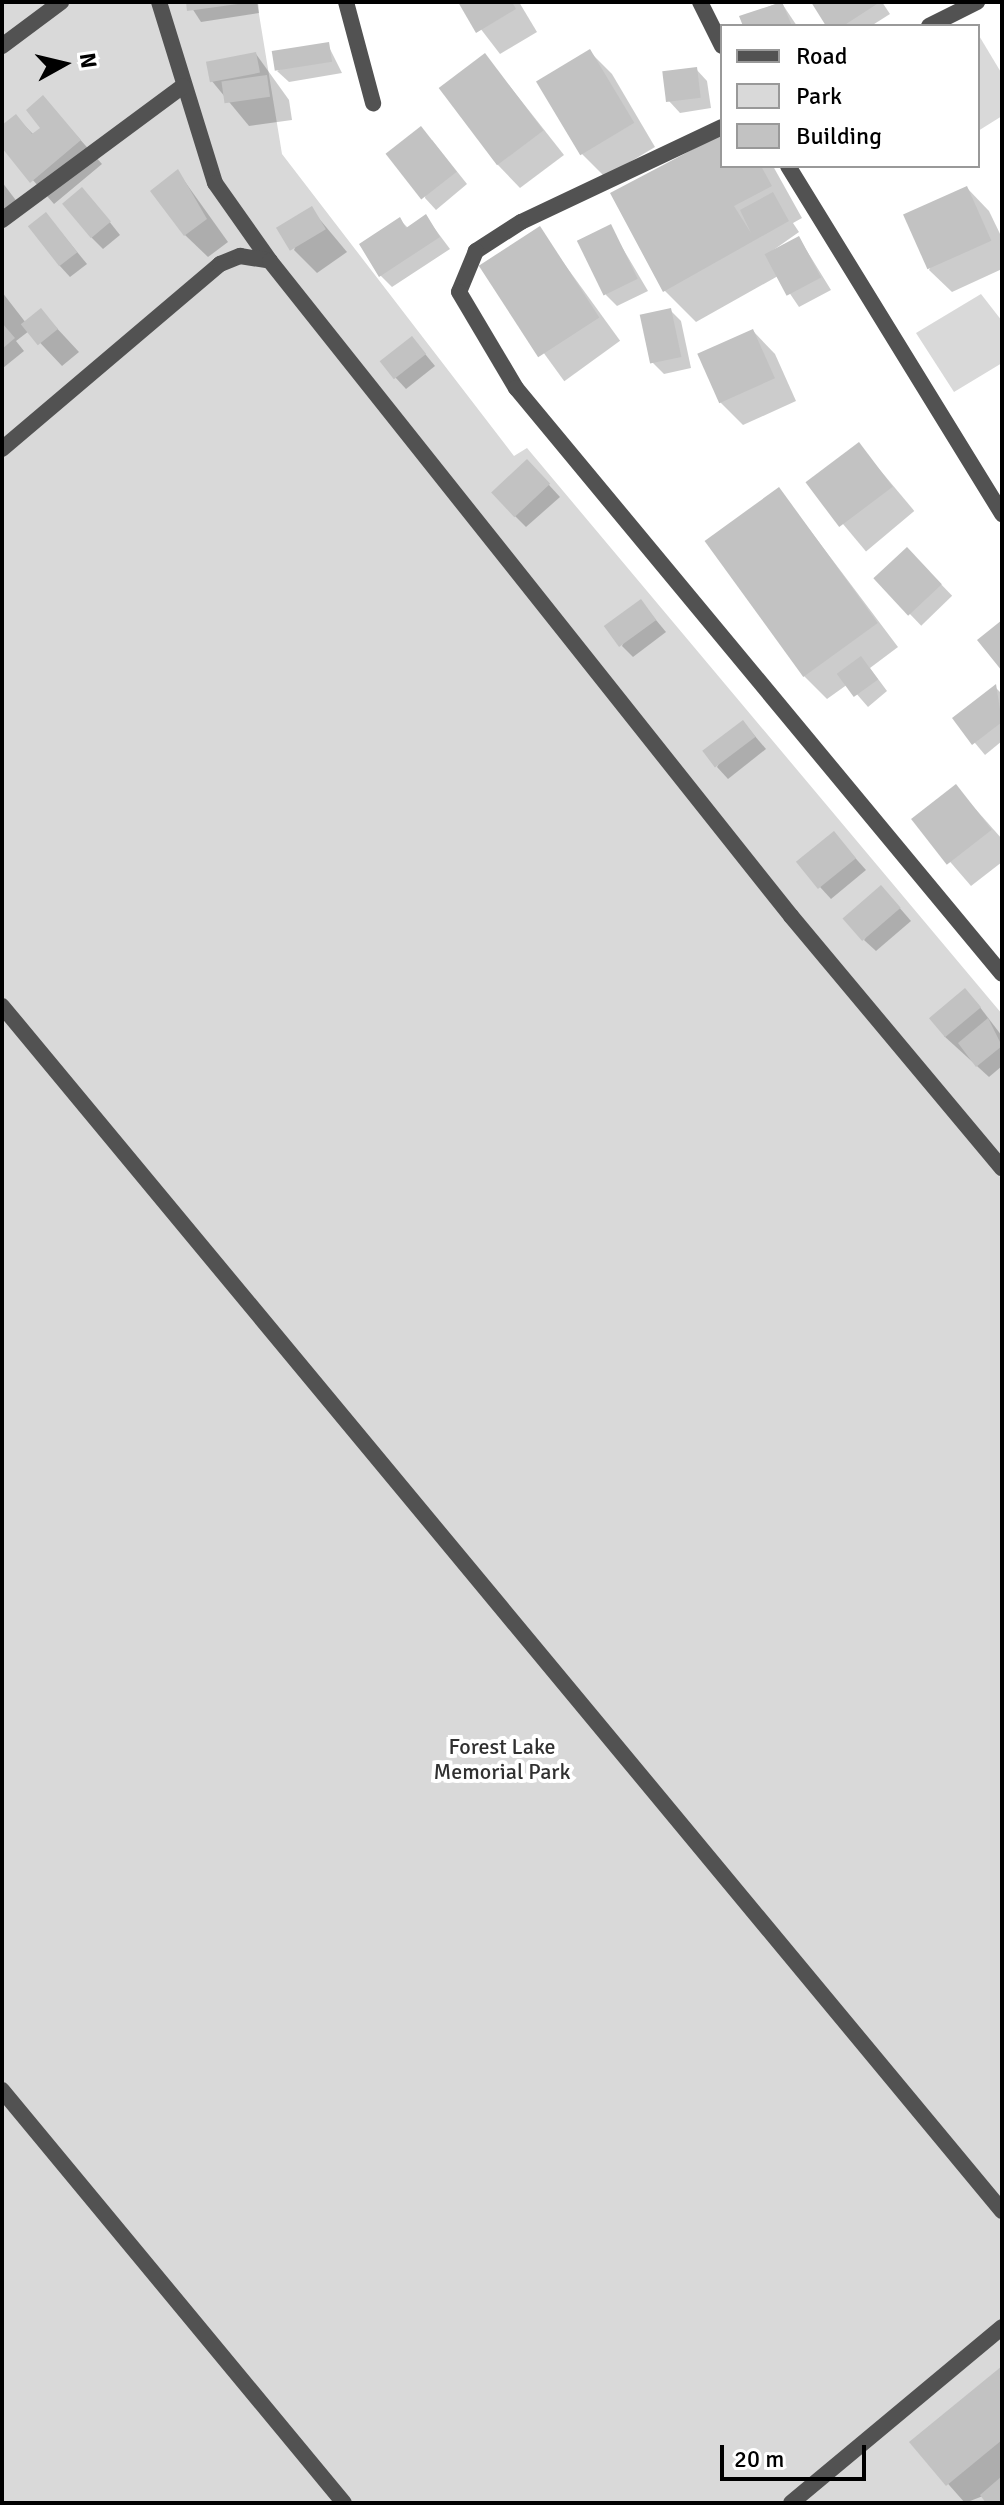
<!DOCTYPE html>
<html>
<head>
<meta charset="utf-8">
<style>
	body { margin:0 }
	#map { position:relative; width:1004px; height:2505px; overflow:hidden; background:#fff; font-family:Signika,sans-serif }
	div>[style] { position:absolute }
	.green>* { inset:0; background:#d9d9d9 }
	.shadow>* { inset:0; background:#0003; transform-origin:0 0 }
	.building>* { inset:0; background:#c2c2c2; transform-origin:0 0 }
	.service>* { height:16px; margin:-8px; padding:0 8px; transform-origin:8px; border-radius:8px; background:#525252 }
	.minor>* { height:16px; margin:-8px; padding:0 8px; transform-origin:8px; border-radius:8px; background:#525252 }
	span { translate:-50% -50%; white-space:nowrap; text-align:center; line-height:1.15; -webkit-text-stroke:8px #fff; paint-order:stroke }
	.park-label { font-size:22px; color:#303030 }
	.frame { position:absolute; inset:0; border:4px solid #000; pointer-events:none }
	.legend { position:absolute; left:720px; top:24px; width:260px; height:144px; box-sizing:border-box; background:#fff; border:2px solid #999; margin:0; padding:10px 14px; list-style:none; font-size:24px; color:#000 }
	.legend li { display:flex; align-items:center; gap:16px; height:40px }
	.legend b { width:40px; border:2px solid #999 }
	.north { position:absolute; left:24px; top:24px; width:80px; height:80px; -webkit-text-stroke:6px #fff; paint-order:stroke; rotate:82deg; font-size:22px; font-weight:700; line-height:32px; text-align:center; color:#000 }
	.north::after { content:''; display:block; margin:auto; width:28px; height:36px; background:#000; clip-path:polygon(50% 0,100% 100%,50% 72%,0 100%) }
	.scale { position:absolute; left:720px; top:2445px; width:146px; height:36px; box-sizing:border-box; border:4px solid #000; border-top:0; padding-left:10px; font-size:24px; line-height:28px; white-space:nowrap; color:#000; -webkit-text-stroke:6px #fff; paint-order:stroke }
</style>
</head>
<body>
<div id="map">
	<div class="green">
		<i style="clip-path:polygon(2px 2px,257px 2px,282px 154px,514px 456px,527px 448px,1002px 1014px,1002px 2503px,2px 2503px)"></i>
		<i style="clip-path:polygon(978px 34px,1002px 74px,1002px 116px,978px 131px)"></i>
		<i style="clip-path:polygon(981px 294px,1002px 321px,1002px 363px,954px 392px,916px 333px)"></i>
	</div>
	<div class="shadow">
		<i style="clip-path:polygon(188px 2px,258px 2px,259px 13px,201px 22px)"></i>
		<i style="clip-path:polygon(460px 2px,519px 2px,537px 32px,500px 54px)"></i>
		<i style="clip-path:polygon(781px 2px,797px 26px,745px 26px,742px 17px)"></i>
		<i style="clip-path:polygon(814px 2px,882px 2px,890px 14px,871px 26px,829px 26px)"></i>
		<i style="clip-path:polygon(328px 45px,342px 73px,289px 82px,277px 71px)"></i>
		<i style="clip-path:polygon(590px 52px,612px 74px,655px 147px,605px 177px,582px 154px)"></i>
		<i style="clip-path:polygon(256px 54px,289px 100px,292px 120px,249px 126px,211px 80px)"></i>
		<i style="clip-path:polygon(485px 55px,564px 155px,520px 188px,498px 165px)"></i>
		<i style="clip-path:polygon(696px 69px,707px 81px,711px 108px,680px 113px,669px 101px)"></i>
		<i style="clip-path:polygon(43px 98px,102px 164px,54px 204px,2px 145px,2px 128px,16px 117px,34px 135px,43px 129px)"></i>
		<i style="clip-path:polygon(722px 136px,722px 166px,773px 166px,802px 218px,793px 223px,799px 232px,772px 251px,799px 238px,831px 290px,799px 307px,778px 276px,696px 322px,664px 290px)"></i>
		<i style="clip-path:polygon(432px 140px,467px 184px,436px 210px,425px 198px)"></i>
		<i style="clip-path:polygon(178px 172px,228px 242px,208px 257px,185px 235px)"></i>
		<i style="clip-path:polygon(2px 182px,18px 203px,2px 217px)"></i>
		<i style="clip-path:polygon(967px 188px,989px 211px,1002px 238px,1002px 269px,952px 292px,929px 270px)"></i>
		<i style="clip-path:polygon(93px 201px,120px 235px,103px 249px,92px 238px)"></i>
		<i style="clip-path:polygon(311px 209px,347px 252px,317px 273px,294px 250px)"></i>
		<i style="clip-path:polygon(46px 214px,87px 264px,70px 277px,59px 265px)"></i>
		<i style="clip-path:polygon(426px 217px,450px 249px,392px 287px,380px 275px,400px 220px,408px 228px)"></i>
		<i style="clip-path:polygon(610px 227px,648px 291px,617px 306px,606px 295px)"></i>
		<i style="left:539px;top:229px;width:138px;height:69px;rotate:54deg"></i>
		<i style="clip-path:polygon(2px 292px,26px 323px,40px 310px,79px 352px,62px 366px,29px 331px,16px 341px,24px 351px,3px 368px)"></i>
		<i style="clip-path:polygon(670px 310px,681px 321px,691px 368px,664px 374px,653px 363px)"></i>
		<i style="clip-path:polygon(753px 331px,775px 354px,796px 401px,743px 425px,720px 402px)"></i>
		<i style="clip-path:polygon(412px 338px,435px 366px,406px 389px,395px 377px)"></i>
		<i style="left:859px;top:445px;width:86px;height:63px;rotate:50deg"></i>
		<i style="clip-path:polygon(538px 473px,560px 497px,526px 527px,515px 516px)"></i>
		<i style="clip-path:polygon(779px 489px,898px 647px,870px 668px,887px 691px,868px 707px,848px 684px,827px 699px,804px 676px)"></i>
		<i style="left:907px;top:549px;width:65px;height:43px;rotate:46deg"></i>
		<i style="clip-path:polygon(641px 602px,666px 632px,633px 657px,622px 646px)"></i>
		<i style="clip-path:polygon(995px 687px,1002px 694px,1002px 741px,985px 755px,955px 719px)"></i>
		<i style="clip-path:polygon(743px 722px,766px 749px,728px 779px,717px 767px)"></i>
		<i style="clip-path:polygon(956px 787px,1002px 839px,1002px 862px,971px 886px,914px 820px)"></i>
		<i style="clip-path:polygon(834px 834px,866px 870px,831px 899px,820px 887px)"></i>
		<i style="clip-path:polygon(892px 899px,911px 921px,876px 951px,864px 940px)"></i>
		<i style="clip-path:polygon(976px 1002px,1002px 1036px,1002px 1066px,989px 1077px,944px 1036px)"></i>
		<i style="clip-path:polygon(1002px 2368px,1002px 2503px,983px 2496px,965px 2503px,912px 2443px)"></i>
	</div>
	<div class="building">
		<i style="clip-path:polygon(186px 2px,238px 2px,238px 4px,187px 11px)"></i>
		<i style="clip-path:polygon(458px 2px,512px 2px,516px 9px,476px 33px)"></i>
		<i style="clip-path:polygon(782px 2px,792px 26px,743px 26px,739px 16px)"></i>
		<i style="clip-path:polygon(811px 2px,880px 2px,843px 26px,826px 26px)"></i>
		<i style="left:329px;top:42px;width:20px;height:58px;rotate:81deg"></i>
		<i style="left:590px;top:49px;width:86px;height:63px;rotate:59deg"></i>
		<i style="left:256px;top:52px;width:21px;height:51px;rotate:79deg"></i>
		<i style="left:485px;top:53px;width:97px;height:58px;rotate:53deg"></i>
		<i style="left:697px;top:67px;width:31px;height:35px;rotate:83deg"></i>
		<i style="left:267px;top:75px;width:22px;height:46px;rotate:82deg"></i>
		<i style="clip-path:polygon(43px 95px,81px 140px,30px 183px,2px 148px,2px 125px,16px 114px,32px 134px,40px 128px,26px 110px)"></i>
		<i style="left:421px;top:126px;width:58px;height:45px;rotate:52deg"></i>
		<i style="clip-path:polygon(722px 134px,722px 166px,761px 166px,772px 186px,734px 206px,751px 233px,740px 210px,773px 192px,789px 221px,663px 292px,610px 193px)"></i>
		<i style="clip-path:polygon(178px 169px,207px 219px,184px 236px,150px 191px)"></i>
		<i style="left:967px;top:186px;width:60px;height:70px;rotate:66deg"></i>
		<i style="left:82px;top:187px;width:45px;height:26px;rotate:50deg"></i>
		<i style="left:312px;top:206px;width:27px;height:42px;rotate:59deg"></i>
		<i style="left:46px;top:212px;width:51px;height:23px;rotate:52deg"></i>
		<i style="clip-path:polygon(426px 214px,440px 237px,379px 277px,359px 244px,400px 217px,406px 228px)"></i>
		<i style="left:611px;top:224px;width:61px;height:38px;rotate:64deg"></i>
		<i style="left:540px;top:226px;width:109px;height:73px;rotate:57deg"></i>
		<i style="left:799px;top:236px;width:47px;height:39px;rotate:62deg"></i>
		<i style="left:41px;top:308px;width:27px;height:26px;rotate:51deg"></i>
		<i style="left:671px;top:308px;width:50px;height:32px;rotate:78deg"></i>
		<i style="clip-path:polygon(2px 323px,15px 338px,2px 349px)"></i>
		<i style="left:753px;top:329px;width:54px;height:61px;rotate:66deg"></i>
		<i style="left:412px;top:336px;width:23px;height:41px;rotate:52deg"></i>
		<i style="left:859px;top:442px;width:56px;height:67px;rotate:53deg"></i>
		<i style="left:527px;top:459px;width:34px;height:49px;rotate:47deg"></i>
		<i style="left:779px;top:487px;width:168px;height:92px;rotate:54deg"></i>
		<i style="left:907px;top:547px;width:51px;height:46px;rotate:47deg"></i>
		<i style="left:641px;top:599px;width:26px;height:46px;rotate:54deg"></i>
		<i style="clip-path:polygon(1002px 620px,1002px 671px,977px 640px)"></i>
		<i style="left:861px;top:656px;width:29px;height:30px;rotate:54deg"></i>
		<i style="clip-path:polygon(996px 684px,1002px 722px,972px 745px,952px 718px)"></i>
		<i style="left:743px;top:720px;width:21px;height:51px;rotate:53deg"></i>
		<i style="left:956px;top:784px;width:58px;height:57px;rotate:52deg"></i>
		<i style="left:834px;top:831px;width:35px;height:49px;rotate:51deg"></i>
		<i style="left:881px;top:885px;width:30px;height:51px;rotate:49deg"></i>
		<i style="left:965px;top:988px;width:25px;height:47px;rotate:50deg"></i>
		<i style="clip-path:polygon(988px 1018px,1002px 1046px,976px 1067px,958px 1043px)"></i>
		<i style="clip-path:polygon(1002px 2366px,1002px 2440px,946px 2486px,909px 2442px)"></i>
		<i style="clip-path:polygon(1002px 2476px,1002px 2503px,986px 2503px,980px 2495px)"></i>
	</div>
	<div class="service">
		<i style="left:159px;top:2px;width:189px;rotate:72.8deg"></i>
		<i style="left:215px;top:183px;width:95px;rotate:54.8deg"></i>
		<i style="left:2px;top:46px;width:74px;rotate:-36.7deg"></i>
		<i style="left:2px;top:220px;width:225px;rotate:-36.5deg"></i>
		<i style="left:2px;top:449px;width:286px;rotate:-40.3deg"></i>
		<i style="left:220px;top:264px;width:22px;rotate:-22deg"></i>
		<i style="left:240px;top:256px;width:30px;rotate:9deg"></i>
		<i style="left:270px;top:261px;width:837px;rotate:51.5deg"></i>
		<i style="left:791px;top:916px;width:329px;rotate:50.1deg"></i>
		<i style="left:2px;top:1006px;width:1566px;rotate:50.31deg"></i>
		<i style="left:2px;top:2090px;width:536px;rotate:50.37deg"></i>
		<i style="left:791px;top:2503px;width:275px;rotate:-39.8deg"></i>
	</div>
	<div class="minor">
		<i style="left:346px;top:2px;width:105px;rotate:75deg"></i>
		<i style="left:700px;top:2px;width:49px;rotate:63.4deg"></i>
		<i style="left:929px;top:26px;width:54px;rotate:-26.6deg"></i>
		<i style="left:722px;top:127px;width:222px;rotate:154.7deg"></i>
		<i style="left:521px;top:222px;width:54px;rotate:147.2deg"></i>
		<i style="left:476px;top:251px;width:44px;rotate:112.5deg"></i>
		<i style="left:459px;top:292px;width:112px;rotate:59.3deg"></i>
		<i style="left:516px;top:388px;width:761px;rotate:50.33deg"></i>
		<i style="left:788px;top:166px;width:409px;rotate:58.4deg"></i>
	</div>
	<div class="park-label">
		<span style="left:502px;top:1759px">Forest Lake<br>Memorial Park</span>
	</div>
	<div class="frame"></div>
	<ul class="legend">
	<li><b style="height:10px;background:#525252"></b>Road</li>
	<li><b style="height:22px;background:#d9d9d9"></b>Park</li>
	<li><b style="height:22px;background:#c2c2c2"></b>Building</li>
	</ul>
	<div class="north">N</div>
	<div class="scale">20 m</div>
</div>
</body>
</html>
